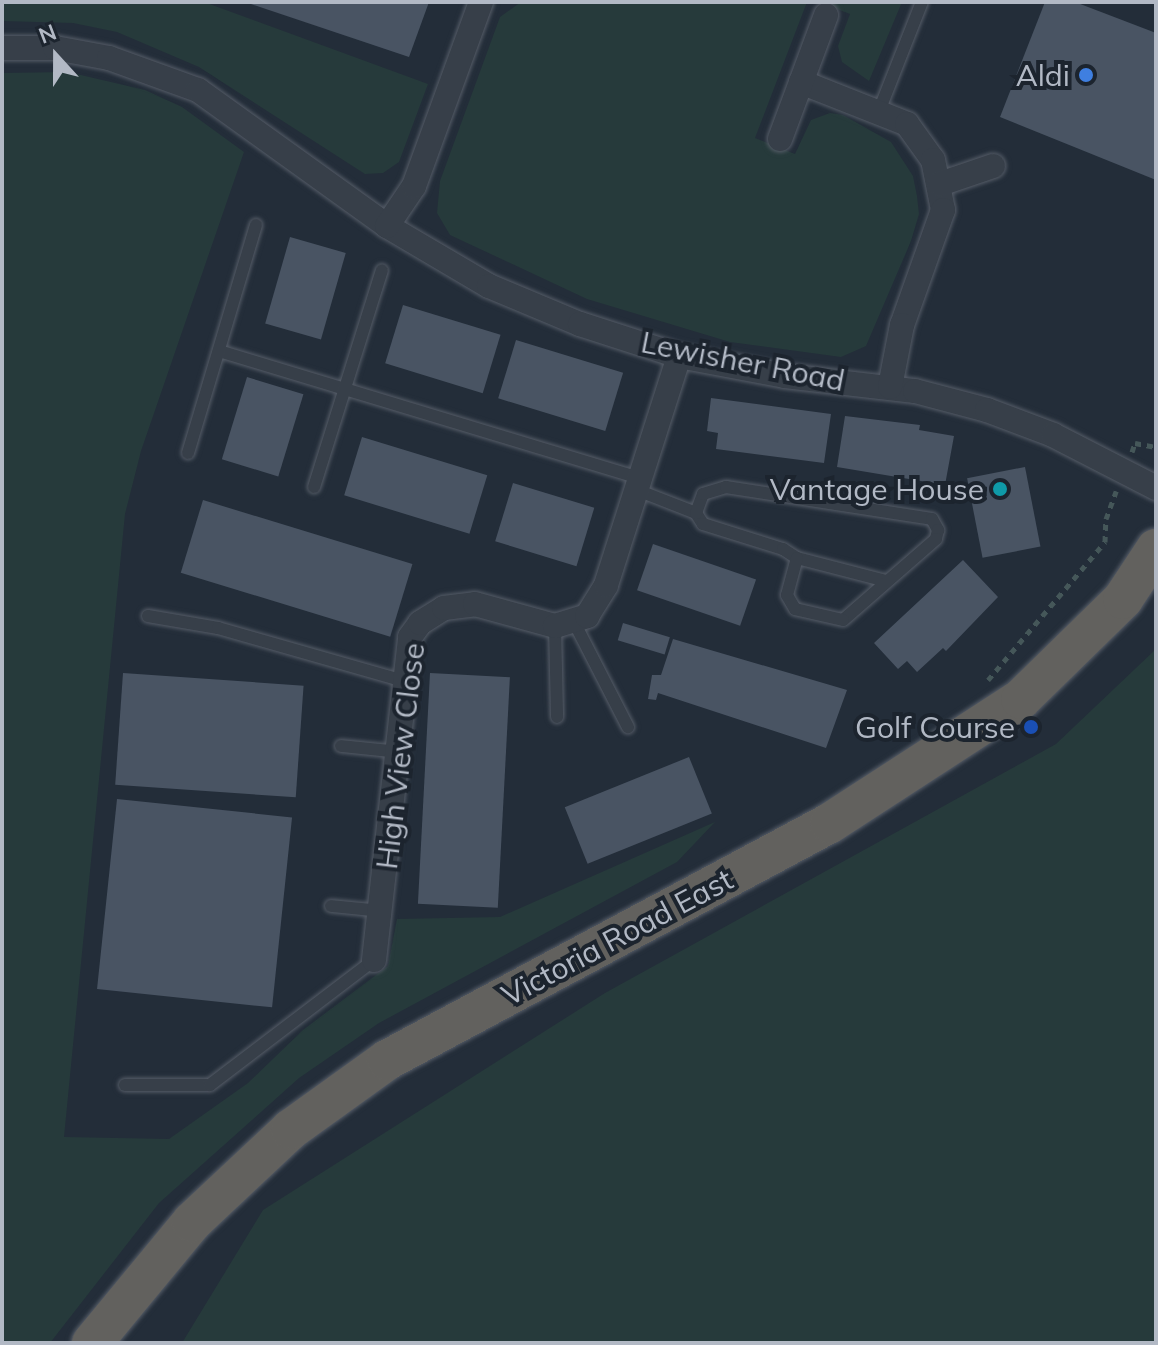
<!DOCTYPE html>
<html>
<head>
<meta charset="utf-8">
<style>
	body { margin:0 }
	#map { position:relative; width:1158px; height:1345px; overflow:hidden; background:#232d39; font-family:Mulish,sans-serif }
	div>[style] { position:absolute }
	.green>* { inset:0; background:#263a3b }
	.building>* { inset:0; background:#495463; transform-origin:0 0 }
	.path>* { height:5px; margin-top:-2.5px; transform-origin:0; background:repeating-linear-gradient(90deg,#455759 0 6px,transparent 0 12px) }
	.roads { filter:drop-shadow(0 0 2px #555c67) drop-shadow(0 0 2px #555c67) }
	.service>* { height:12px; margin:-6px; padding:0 6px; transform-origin:6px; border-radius:6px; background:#373f49 }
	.minor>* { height:24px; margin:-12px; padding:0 12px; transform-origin:12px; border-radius:12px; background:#373f49 }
	.trunk>* { height:40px; margin:-20px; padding:0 20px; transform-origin:20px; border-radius:20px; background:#62615e }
	.dots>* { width:22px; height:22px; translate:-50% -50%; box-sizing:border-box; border:4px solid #1c242e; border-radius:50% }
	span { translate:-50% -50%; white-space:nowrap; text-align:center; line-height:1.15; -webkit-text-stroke:8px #1c242e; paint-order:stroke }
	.poi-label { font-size:30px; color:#b2b9c5 }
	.right { translate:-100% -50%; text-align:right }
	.street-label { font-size:30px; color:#b2b9c5 }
	.frame { position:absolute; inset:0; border:4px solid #b2b9c5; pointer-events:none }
	.north { position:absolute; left:16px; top:16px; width:80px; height:80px; -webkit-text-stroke:6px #1c242e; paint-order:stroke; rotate:339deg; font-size:22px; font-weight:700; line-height:32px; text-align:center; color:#b2b9c5 }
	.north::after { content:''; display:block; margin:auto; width:28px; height:36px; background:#b2b9c5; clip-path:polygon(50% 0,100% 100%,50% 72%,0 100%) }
</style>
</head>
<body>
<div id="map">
	<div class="green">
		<i style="clip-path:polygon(2px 2px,204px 2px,428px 84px,399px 162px,383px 173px,365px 174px,199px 67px,117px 32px,73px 23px,2px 21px)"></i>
		<i style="clip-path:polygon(521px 2px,807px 2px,755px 138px,795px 154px,811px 120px,830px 113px,843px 115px,891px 142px,913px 176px,917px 196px,919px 214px,911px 241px,866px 346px,841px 357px,730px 342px,587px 299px,450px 235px,437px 213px,440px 181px,500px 17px)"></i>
		<i style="clip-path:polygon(819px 2px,902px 2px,869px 81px,842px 62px,838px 46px,850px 14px)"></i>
		<i style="clip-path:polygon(68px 72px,145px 90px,182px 107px,244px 152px,141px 451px,125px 514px,64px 1137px,169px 1139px,248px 1083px,303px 1030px,388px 966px,397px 919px,500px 917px,715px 822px,677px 862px,379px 1023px,299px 1078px,159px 1203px,50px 1343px,2px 1343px,2px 73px)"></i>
		<i style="clip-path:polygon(1156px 649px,1156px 1343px,182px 1343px,263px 1210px,605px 993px,1056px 744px)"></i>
	</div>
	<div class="building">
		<i style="clip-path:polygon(245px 2px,429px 2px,409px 57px)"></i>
		<i style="clip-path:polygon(1045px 2px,1075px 2px,1156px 33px,1156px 180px,1000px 117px)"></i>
		<i style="left:290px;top:237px;width:58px;height:90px;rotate:16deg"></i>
		<i style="left:403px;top:305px;width:102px;height:61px;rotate:17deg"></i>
		<i style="left:516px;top:340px;width:112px;height:61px;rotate:17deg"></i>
		<i style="left:247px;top:377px;width:59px;height:86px;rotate:17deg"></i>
		<i style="clip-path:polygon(711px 398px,831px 414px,824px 463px,716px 449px,718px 433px,707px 431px)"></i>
		<i style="clip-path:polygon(845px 416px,920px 425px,919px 430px,954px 436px,945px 485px,837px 467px)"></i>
		<i style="left:362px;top:437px;width:131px;height:61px;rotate:17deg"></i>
		<i style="left:1025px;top:467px;width:81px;height:59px;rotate:79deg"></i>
		<i style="left:513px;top:483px;width:85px;height:61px;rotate:17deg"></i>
		<i style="left:203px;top:500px;width:219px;height:76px;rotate:17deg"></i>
		<i style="left:653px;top:544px;width:109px;height:49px;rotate:19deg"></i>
		<i style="clip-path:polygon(963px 560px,998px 597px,946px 651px,943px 648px,917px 672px,907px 661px,898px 669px,874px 643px)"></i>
		<i style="left:623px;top:623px;width:49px;height:18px;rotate:17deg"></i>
		<i style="clip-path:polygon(673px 639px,847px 690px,826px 748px,658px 693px,656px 700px,648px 699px,652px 675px,661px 675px)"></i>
		<i style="left:123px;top:673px;width:181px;height:112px;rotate:4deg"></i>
		<i style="left:430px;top:673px;width:80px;height:231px;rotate:3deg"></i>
		<i style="left:689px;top:757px;width:61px;height:134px;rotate:68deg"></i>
		<i style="left:117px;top:799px;width:176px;height:191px;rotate:6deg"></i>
	</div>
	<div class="path">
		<i style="left:1132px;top:452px;width:9px;rotate:-72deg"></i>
		<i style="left:1135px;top:443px;width:21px;rotate:11deg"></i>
		<i style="left:988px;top:680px;width:181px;rotate:-49.7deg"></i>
		<i style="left:1105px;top:542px;width:23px;rotate:-88deg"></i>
		<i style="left:1106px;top:519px;width:30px;rotate:-70deg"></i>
	</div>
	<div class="roads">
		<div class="service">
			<i style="left:879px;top:111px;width:117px;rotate:-68.5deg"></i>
			<i style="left:219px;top:351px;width:440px;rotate:16.8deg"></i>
			<i style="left:188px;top:453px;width:238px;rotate:-73.4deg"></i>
			<i style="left:314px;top:487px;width:227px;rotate:-72.6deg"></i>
			<i style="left:637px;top:490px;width:63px;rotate:21.3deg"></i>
			<i style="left:696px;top:513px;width:13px;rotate:58deg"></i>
			<i style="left:703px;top:524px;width:84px;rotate:17.4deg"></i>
			<i style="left:783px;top:549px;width:17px;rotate:33deg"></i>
			<i style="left:797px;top:558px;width:92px;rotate:14.5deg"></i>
			<i style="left:696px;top:513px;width:20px;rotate:-70deg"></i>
			<i style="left:703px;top:494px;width:24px;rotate:-17deg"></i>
			<i style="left:726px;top:487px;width:208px;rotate:8.8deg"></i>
			<i style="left:932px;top:519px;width:13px;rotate:61deg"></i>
			<i style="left:938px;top:530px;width:9px;rotate:103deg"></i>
			<i style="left:936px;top:539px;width:123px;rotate:138.9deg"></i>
			<i style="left:843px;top:620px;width:49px;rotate:-167.1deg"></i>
			<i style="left:795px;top:609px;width:16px;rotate:-120deg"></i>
			<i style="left:787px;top:595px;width:38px;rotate:-75deg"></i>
			<i style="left:148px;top:616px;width:71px;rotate:9.7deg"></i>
			<i style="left:218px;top:628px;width:197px;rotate:15.9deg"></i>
			<i style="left:575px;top:624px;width:116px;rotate:62.8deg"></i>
			<i style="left:555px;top:626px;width:91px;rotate:88.7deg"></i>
			<i style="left:341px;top:746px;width:58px;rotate:5.9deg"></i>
			<i style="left:331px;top:906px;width:50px;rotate:5.7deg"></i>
			<i style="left:125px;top:1085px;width:85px"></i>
			<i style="left:210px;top:1085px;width:206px;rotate:-37.3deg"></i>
		</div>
		<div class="minor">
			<i style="left:2px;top:48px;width:53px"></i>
			<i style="left:55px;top:48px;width:55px;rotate:10.5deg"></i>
			<i style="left:109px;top:58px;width:95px;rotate:19.8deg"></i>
			<i style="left:198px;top:90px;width:233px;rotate:35.7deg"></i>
			<i style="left:387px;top:226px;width:118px;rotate:30.5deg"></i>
			<i style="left:489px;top:286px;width:99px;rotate:22.7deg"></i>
			<i style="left:580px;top:324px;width:104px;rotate:17.9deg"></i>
			<i style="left:679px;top:356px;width:108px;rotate:10.7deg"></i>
			<i style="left:785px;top:376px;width:131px;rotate:6.6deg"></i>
			<i style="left:915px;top:391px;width:74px;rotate:14.8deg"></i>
			<i style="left:987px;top:410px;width:71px;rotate:20.7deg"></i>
			<i style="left:1053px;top:435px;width:116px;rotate:27.2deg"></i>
			<i style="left:801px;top:82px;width:114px;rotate:21.6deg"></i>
			<i style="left:907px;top:124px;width:44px;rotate:54.2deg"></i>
			<i style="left:933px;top:160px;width:51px;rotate:78.7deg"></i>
			<i style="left:943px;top:210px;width:122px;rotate:109.6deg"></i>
			<i style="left:902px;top:325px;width:63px;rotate:101deg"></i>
			<i style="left:780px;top:139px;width:132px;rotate:-69.6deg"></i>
			<i style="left:940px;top:184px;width:56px;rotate:-18.8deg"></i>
			<i style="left:387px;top:226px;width:48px;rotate:-56deg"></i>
			<i style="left:414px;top:186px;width:196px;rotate:-70deg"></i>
			<i style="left:374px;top:960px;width:325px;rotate:-83.6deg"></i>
			<i style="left:410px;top:637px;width:17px;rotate:-54deg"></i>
			<i style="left:420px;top:623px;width:28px;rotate:-32deg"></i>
			<i style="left:444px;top:608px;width:31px;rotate:-7deg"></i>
			<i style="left:475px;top:604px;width:83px;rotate:15.4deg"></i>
			<i style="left:555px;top:626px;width:34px;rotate:-17deg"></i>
			<i style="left:587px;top:616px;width:36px;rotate:-58deg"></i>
			<i style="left:606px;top:585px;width:240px;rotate:-72.3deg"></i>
		</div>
		<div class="trunk">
			<i style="left:92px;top:1343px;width:157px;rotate:-50.4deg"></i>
			<i style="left:192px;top:1222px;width:136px;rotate:-43.2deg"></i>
			<i style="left:291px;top:1129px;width:118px;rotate:-35.7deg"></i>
			<i style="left:387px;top:1060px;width:502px;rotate:-28.15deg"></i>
			<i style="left:830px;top:823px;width:228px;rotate:-33deg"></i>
			<i style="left:1021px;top:699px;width:143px;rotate:-44.4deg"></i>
			<i style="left:1123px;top:599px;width:60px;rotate:-56.6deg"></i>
		</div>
	</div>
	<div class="dots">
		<i style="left:1086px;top:75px;background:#3f7fe0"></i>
		<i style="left:1000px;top:489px;background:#0f9aa8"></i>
		<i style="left:1031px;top:727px;background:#1a4fb4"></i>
	</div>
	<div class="poi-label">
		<span class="right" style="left:1070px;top:75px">Aldi</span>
		<span class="right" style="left:984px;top:489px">Vantage House</span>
		<span class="right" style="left:1015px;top:727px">Golf Course</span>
	</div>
	<div class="street-label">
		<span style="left:743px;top:361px;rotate:11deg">Lewisher Road</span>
		<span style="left:400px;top:756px;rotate:-83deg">High View Close</span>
		<span style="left:617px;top:937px;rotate:-28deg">Victoria Road East</span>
	</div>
	<div class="frame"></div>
	<div class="north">N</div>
</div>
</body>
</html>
